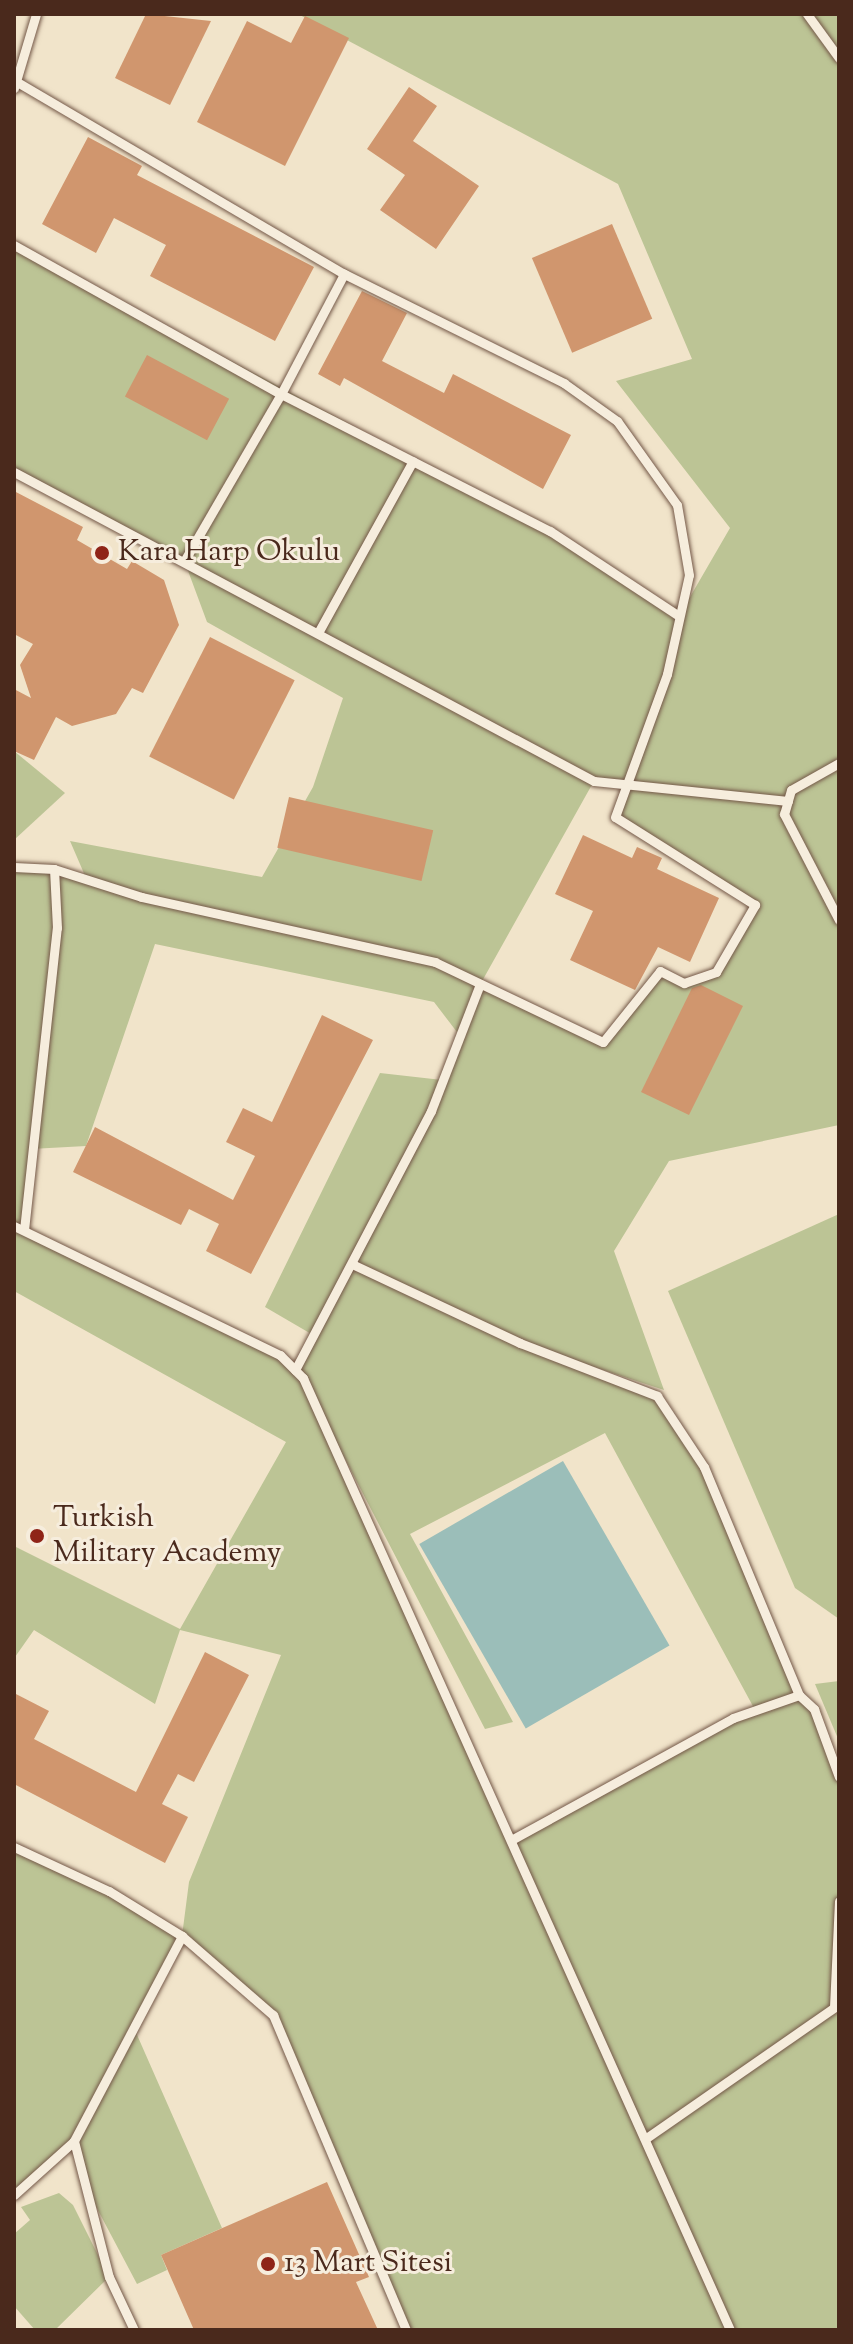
<!DOCTYPE html>
<html>
<head>
<meta charset="utf-8">
<style>
	body { margin:0 }
	#map { position:relative; width:853px; height:2344px; overflow:hidden; background:#f1e4ca; font-family:"Sorts Mill Goudy",serif }
	div>[style] { position:absolute }
	.green>* { inset:0; background:#bcc495 }
	.water>* { inset:0; background:#9bbeb9; transform-origin:0 0 }
	.building>* { inset:0; background:#d0966e; transform-origin:0 0 }
	.roads { filter:drop-shadow(0 0 2px #745848) drop-shadow(0 0 2px #745848) }
	.service>* { height:9px; margin:-4.5px; padding:0 4.5px; transform-origin:4.5px; border-radius:4.5px; background:#f6eddd }
	.dots>* { width:22px; height:22px; translate:-50% -50%; box-sizing:border-box; border:4px solid #f6eddd; border-radius:50% }
	span { translate:-50% -50%; white-space:nowrap; text-align:center; line-height:1.15; -webkit-text-stroke:6px #f6eddd; paint-order:stroke }
	.poi-label { font-size:30px; color:#4a291c }
	.left { translate:0 -50%; text-align:left }
	.frame { position:absolute; inset:0; border:16px solid #4a291c; pointer-events:none }
</style>
</head>
<body>
<div id="map">
	<div class="green">
		<i style="clip-path:polygon(evenodd,298px 14px,839px 14px,839px 1125px,669px 1161px,614px 1251px,664px 1390px,542px 1350px,657px 1396px,704px 1467px,839px 1777px,839px 2330px,406px 2330px,273px 2015px,183px 1937px,134px 2028px,222px 2228px,161px 2255px,167px 2270px,137px 2284px,92px 2199px,74px 2141px,14px 2195px,14px 1847px,109px 1891px,182px 1936px,189px 1882px,281px 1655px,180px 1630px,155px 1704px,34px 1630px,15px 1657px,14px 1546px,180px 1629px,286px 1442px,14px 1291px,14px 867px,86px 878px,70px 841px,262px 877px,313px 787px,343px 698px,207px 622px,184px 560px,14px 472px,14px 245px,550px 531px,679px 616px,730px 528px,616px 381px,692px 359px,618px 184px,298px 14px,594px 781px,624px 784px,615px 817px,755px 905px,716px 972px,684px 983px,660px 971px,603px 1042px,481px 983px,594px 781px,298px 14px,155px 944px,434px 1002px,460px 1036px,442px 1080px,380px 1073px,265px 1307px,313px 1335px,295px 1369px,280px 1355px,24px 1230px,31px 1149px,86px 1146px,155px 944px,298px 14px,303px 1378px,485px 1729px,513px 1722px,410px 1534px,605px 1433px,755px 1710px,513px 1839px,303px 1378px)"></i>
		<i style="clip-path:polygon(14px 751px,65px 793px,14px 840px)"></i>
		<i style="clip-path:polygon(839px 1214px,839px 1619px,795px 1588px,668px 1291px)"></i>
		<i style="clip-path:polygon(839px 1681px,839px 1741px,815px 1684px)"></i>
		<i style="clip-path:polygon(59px 2193px,73px 2205px,109px 2277px,55px 2330px,35px 2330px,14px 2306px,14px 2234px,30px 2220px,21px 2207px)"></i>
	</div>
	<div class="water">
		<i style="left:563px;top:1461px;width:213px;height:166px;rotate:60deg"></i>
	</div>
	<div class="building">
		<i style="clip-path:polygon(146px 14px,211px 21px,170px 105px,115px 78px)"></i>
		<i style="clip-path:polygon(305px 16px,349px 38px,285px 166px,197px 122px,247px 21px,291px 43px)"></i>
		<i style="clip-path:polygon(409px 87px,437px 106px,413px 141px,479px 186px,436px 249px,380px 210px,405px 175px,367px 149px)"></i>
		<i style="clip-path:polygon(88px 137px,142px 166px,137px 175px,314px 267px,275px 341px,150px 276px,166px 245px,114px 218px,96px 253px,42px 224px)"></i>
		<i style="left:612px;top:224px;width:103px;height:87px;rotate:67deg"></i>
		<i style="clip-path:polygon(362px 291px,407px 313px,382px 361px,444px 393px,453px 374px,571px 435px,543px 489px,344px 378px,340px 386px,318px 374px)"></i>
		<i style="left:147px;top:355px;width:93px;height:47px;rotate:28deg"></i>
		<i style="clip-path:polygon(14px 491px,83px 527px,77px 540px,127px 569px,132px 561px,164px 580px,179px 625px,143px 693px,132px 688px,116px 714px,72px 726px,56px 717px,34px 760px,14px 751px,14px 689px,31px 698px,20px 665px,33px 644px,14px 634px)"></i>
		<i style="left:210px;top:637px;width:95px;height:134px;rotate:27deg"></i>
		<i style="left:289px;top:797px;width:148px;height:52px;rotate:13deg"></i>
		<i style="clip-path:polygon(583px 835px,632px 858px,637px 847px,662px 858px,657px 869px,719px 898px,690px 962px,658px 947px,635px 990px,570px 960px,593px 911px,555px 894px)"></i>
		<i style="clip-path:polygon(701px 985px,743px 1006px,689px 1115px,641px 1092px,692px 988px)"></i>
		<i style="clip-path:polygon(322px 1015px,373px 1040px,251px 1274px,206px 1251px,219px 1224px,189px 1209px,181px 1225px,73px 1172px,95px 1127px,233px 1200px,255px 1156px,226px 1142px,243px 1108px,272px 1122px)"></i>
		<i style="clip-path:polygon(205px 1652px,249px 1675px,194px 1782px,178px 1774px,162px 1804px,188px 1817px,165px 1863px,14px 1784px,14px 1693px,49px 1711px,34px 1739px,136px 1792px)"></i>
		<i style="clip-path:polygon(327px 2182px,369px 2277px,356px 2282px,378px 2330px,194px 2330px,161px 2255px)"></i>
	</div>
	<div class="roads">
		<div class="service">
			<i style="left:807px;top:14px;width:54px;rotate:54deg"></i>
			<i style="left:17px;top:82px;width:379px;rotate:30.4deg"></i>
			<i style="left:344px;top:274px;width:136px;rotate:117.7deg"></i>
			<i style="left:281px;top:394px;width:302px;rotate:27deg"></i>
			<i style="left:550px;top:531px;width:154px;rotate:33.4deg"></i>
			<i style="left:14px;top:88px;width:77px;rotate:-73.4deg"></i>
			<i style="left:14px;top:245px;width:306px;rotate:29.2deg"></i>
			<i style="left:281px;top:394px;width:193px;rotate:120.1deg"></i>
			<i style="left:14px;top:472px;width:657px;rotate:28.05deg"></i>
			<i style="left:594px;top:781px;width:195px;rotate:5.9deg"></i>
			<i style="left:319px;top:631px;width:194px;rotate:-61.1deg"></i>
			<i style="left:839px;top:763px;width:55px;rotate:150.6deg"></i>
			<i style="left:791px;top:790px;width:25px;rotate:106deg"></i>
			<i style="left:784px;top:814px;width:119px;rotate:62.6deg"></i>
			<i style="left:14px;top:867px;width:40px;rotate:2.9deg"></i>
			<i style="left:54px;top:869px;width:92px;rotate:17.7deg"></i>
			<i style="left:142px;top:897px;width:300px;rotate:12.5deg"></i>
			<i style="left:435px;top:962px;width:186px;rotate:25.5deg"></i>
			<i style="left:603px;top:1042px;width:91px;rotate:-51.2deg"></i>
			<i style="left:660px;top:971px;width:27px;rotate:27deg"></i>
			<i style="left:684px;top:983px;width:34px;rotate:-19deg"></i>
			<i style="left:716px;top:972px;width:78px;rotate:-59.8deg"></i>
			<i style="left:755px;top:905px;width:165px;rotate:-147.8deg"></i>
			<i style="left:615px;top:817px;width:152px;rotate:-70deg"></i>
			<i style="left:667px;top:674px;width:101px;rotate:-77.5deg"></i>
			<i style="left:689px;top:575px;width:71px;rotate:-99.7deg"></i>
			<i style="left:677px;top:505px;width:103px;rotate:-125.5deg"></i>
			<i style="left:617px;top:421px;width:65px;rotate:-144.4deg"></i>
			<i style="left:564px;top:383px;width:246px;rotate:-153.6deg"></i>
			<i style="left:14px;top:1226px;width:296px;rotate:25.9deg"></i>
			<i style="left:280px;top:1355px;width:33px;rotate:45deg"></i>
			<i style="left:303px;top:1378px;width:1043px;rotate:65.84deg"></i>
			<i style="left:24px;top:1230px;width:304px;rotate:-83.8deg"></i>
			<i style="left:57px;top:928px;width:59px;rotate:-92.9deg"></i>
			<i style="left:352px;top:1264px;width:186px;rotate:25.2deg"></i>
			<i style="left:520px;top:1343px;width:147px;rotate:21.1deg"></i>
			<i style="left:657px;top:1396px;width:85px;rotate:56.5deg"></i>
			<i style="left:704px;top:1467px;width:247px;rotate:67.4deg"></i>
			<i style="left:295px;top:1370px;width:293px;rotate:-62.3deg"></i>
			<i style="left:431px;top:1111px;width:136px;rotate:-68.9deg"></i>
			<i style="left:513px;top:1839px;width:251px;rotate:-28.8deg"></i>
			<i style="left:733px;top:1718px;width:70px;rotate:-19.2deg"></i>
			<i style="left:799px;top:1695px;width:21px;rotate:43deg"></i>
			<i style="left:814px;top:1709px;width:72px;rotate:69.8deg"></i>
			<i style="left:14px;top:1847px;width:105px;rotate:24.9deg"></i>
			<i style="left:109px;top:1891px;width:86px;rotate:31.7deg"></i>
			<i style="left:182px;top:1936px;width:232px;rotate:117.8deg"></i>
			<i style="left:74px;top:2141px;width:81px;rotate:138deg"></i>
			<i style="left:182px;top:1936px;width:121px;rotate:41deg"></i>
			<i style="left:273px;top:2015px;width:342px;rotate:67.1deg"></i>
			<i style="left:834px;top:2007px;width:106px;rotate:-87.3deg"></i>
			<i style="left:645px;top:2139px;width:236px;rotate:-34.8deg"></i>
			<i style="left:74px;top:2141px;width:140px;rotate:75.6deg"></i>
			<i style="left:109px;top:2277px;width:59px;rotate:64.7deg"></i>
		</div>
	</div>
	<div class="dots">
		<i style="left:102px;top:553px;background:#8f2418"></i>
		<i style="left:37px;top:1536px;background:#8f2418"></i>
		<i style="left:268px;top:2264px;background:#8f2418"></i>
	</div>
	<div class="poi-label">
		<span class="left" style="left:118px;top:553px">Kara Harp Okulu</span>
		<span class="left" style="left:53px;top:1536px">Turkish<br>Military Academy</span>
		<span class="left" style="left:284px;top:2264px">13 Mart Sitesi</span>
	</div>
	<div class="frame"></div>
</div>
</body>
</html>
